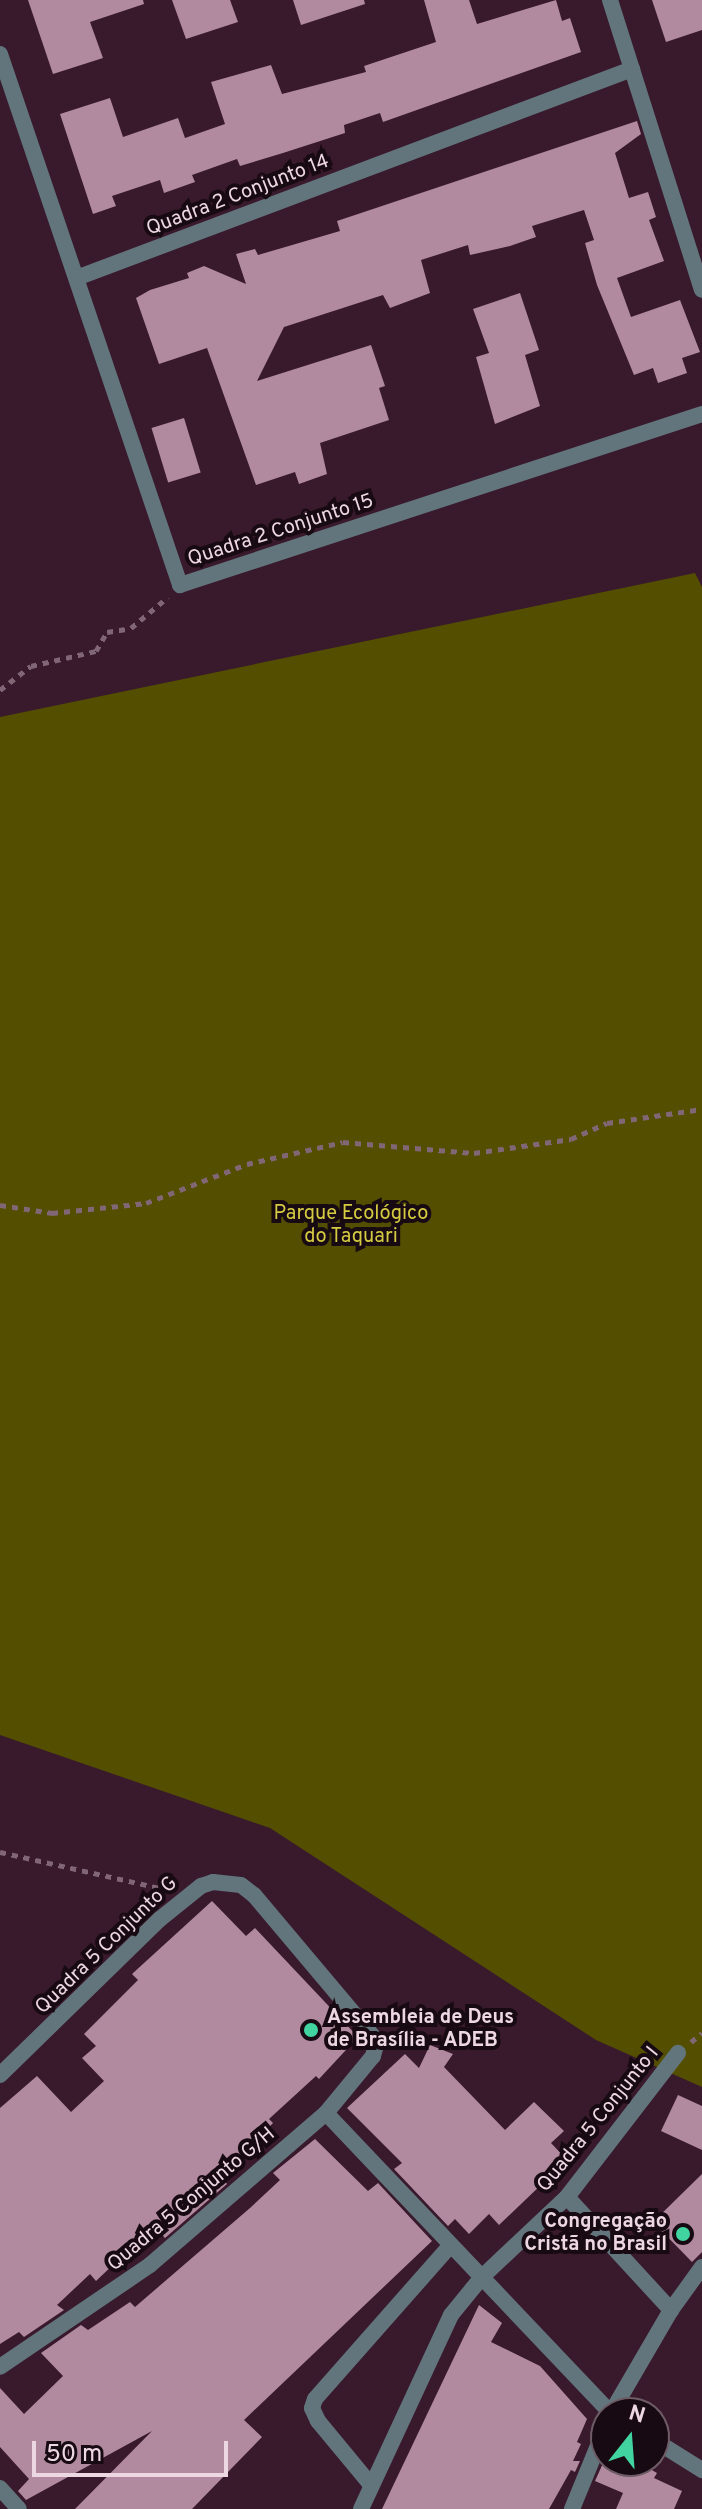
<!DOCTYPE html>
<html>
<head>
<meta charset="utf-8">
<style>
	body { margin:0 }
	#map { position:relative; width:702px; height:2509px; overflow:hidden; background:#391a2c; font-family:Overpass,sans-serif }
	div>[style] { position:absolute }
	.green>* { inset:0; background:#534e00 }
	.building>* { inset:0; background:#b18a9f; transform-origin:0 0 }
	.path>* { height:5px; margin-top:-2.5px; transform-origin:0; background:repeating-linear-gradient(90deg,#816675 0 6px,transparent 0 12px) }
	.minor>* { height:16px; margin:-8px; padding:0 8px; transform-origin:8px; border-radius:8px; background:#62757c }
	.dots>* { width:22px; height:22px; translate:-50% -50%; box-sizing:border-box; border:4px solid #180a12; border-radius:50% }
	span { translate:-50% -50%; white-space:nowrap; text-align:center; line-height:1.15; -webkit-text-stroke:8px #180a12; paint-order:stroke }
	.street-label { font-size:20px; color:#edd7e2 }
	.park-label { font-size:20px; color:#d4cb41 }
	.poi-label { font-size:20px; color:#edd7e2; font-weight:700 }
	.left { translate:0 -50%; text-align:left }
	.right { translate:-100% -50%; text-align:right }
	.north { position:absolute; left:590px; top:2397px; width:80px; height:80px; box-sizing:border-box; background:#180a12; border:2px solid #6d5c65; border-radius:50%; rotate:17deg; font-size:22px; font-weight:700; line-height:32px; text-align:center; color:#edd7e2 }
	.north::after { content:''; display:block; margin:auto; width:28px; height:36px; background:#41d4a1; clip-path:polygon(50% 0,100% 100%,50% 72%,0 100%) }
	.scale { position:absolute; left:32px; top:2441px; width:196px; height:36px; box-sizing:border-box; border:4px solid #edd7e2; border-top:0; padding-left:10px; font-size:24px; line-height:28px; white-space:nowrap; color:#edd7e2; -webkit-text-stroke:6px #180a12; paint-order:stroke }
</style>
</head>
<body>
<div id="map">
	<div class="green">
		<i style="clip-path:polygon(695px 573px,702px 587px,702px 2087px,596px 2040px,270px 1828px,0 1735px,0 717px)"></i>
	</div>
	<div class="building">
		<i style="clip-path:polygon(28px 0,143px 0,144px 4px,90px 22px,103px 58px,53px 74px)"></i>
		<i style="clip-path:polygon(172px 0,230px 0,238px 22px,186px 39px)"></i>
		<i style="clip-path:polygon(293px 0,364px 0,365px 4px,301px 25px)"></i>
		<i style="clip-path:polygon(424px 0,469px 0,477px 24px,556px 0,562px 21px,570px 18px,581px 52px,383px 122px,380px 113px,344px 125px,345px 133px,283px 153px,240px 166px,237px 159px,192px 175px,195px 182px,164px 193px,160px 180px,112px 196px,116px 206px,93px 214px,60px 114px,110px 98px,123px 137px,178px 118px,185px 138px,225px 124px,211px 82px,271px 65px,282px 94px,366px 72px,364px 66px,436px 42px)"></i>
		<i style="clip-path:polygon(652px 0,702px 0,702px 30px,666px 42px)"></i>
		<i style="clip-path:polygon(637px 121px,641px 134px,615px 153px,629px 198px,648px 192px,656px 217px,649px 220px,664px 261px,617px 278px,631px 317px,680px 300px,700px 352px,682px 358px,687px 373px,658px 383px,653px 368px,634px 375px,597px 285px,585px 243px,594px 240px,584px 210px,532px 226px,536px 237px,510px 246px,470px 255px,468px 245px,421px 260px,430px 293px,390px 308px,383px 295px,284px 327px,257px 381px,371px 345px,385px 386px,379px 388px,389px 420px,320px 443px,327px 474px,299px 484px,295px 472px,256px 485px,207px 348px,159px 364px,136px 298px,150px 290px,189px 278px,187px 273px,204px 266px,246px 284px,236px 254px,255px 249px,258px 255px,340px 231px,337px 221px)"></i>
		<i style="clip-path:polygon(520px 293px,539px 350px,525px 355px,540px 406px,495px 424px,476px 357px,489px 353px,473px 309px)"></i>
		<i style="left:184px;top:418px;width:57px;height:34px;rotate:73deg"></i>
		<i style="clip-path:polygon(212px 1901px,246px 1936px,255px 1928px,358px 2037px,319px 2079px,316px 2076px,269px 2119px,273px 2123px,221px 2177px,227px 2184px,165px 2238px,154px 2226px,96px 2281px,90px 2274px,57px 2305px,64px 2310px,24px 2337px,19px 2332px,0 2344px,0 2108px,37px 2076px,71px 2112px,104px 2081px,82px 2058px,96px 2046px,84px 2034px,138px 1980px,132px 1974px)"></i>
		<i style="clip-path:polygon(430px 2045px,453px 2054px,444px 2067px,505px 2130px,534px 2102px,564px 2131px,551px 2143px,567px 2160px,499px 2225px,489px 2214px,469px 2234px,455px 2219px,448px 2226px,394px 2169px,402px 2163px,347px 2108px,405px 2054px,419px 2068px)"></i>
		<i style="clip-path:polygon(678px 2095px,702px 2106px,702px 2150px,661px 2131px)"></i>
		<i style="clip-path:polygon(315px 2139px,368px 2191px,378px 2183px,432px 2241px,244px 2420px,262px 2437px,192px 2509px,75px 2509px,152px 2431px,26px 2500px,18px 2491px,29px 2479px,0 2447px,0 2388px,24px 2414px,63px 2376px,41px 2353px,81px 2325px,88px 2330px,130px 2302px,135px 2307px,250px 2208px,280px 2180px,273px 2173px)"></i>
		<i style="clip-path:polygon(702px 2174px,702px 2252px,692px 2262px,653px 2222px)"></i>
		<i style="clip-path:polygon(479px 2305px,502px 2323px,491px 2342px,540px 2366px,587px 2419px,577px 2442px,581px 2444px,573px 2461px,580px 2461px,575px 2472px,571px 2470px,549px 2509px,382px 2509px)"></i>
		<i style="clip-path:polygon(604px 2461px,636px 2461px,657px 2473px,654px 2478px,682px 2491px,674px 2509px,616px 2509px,623px 2493px,595px 2481px)"></i>
	</div>
	<div class="path">
		<i style="left:0;top:690px;width:39px;rotate:-38deg"></i>
		<i style="left:31px;top:666px;width:67px;rotate:-13deg"></i>
		<i style="left:96px;top:651px;width:22px;rotate:-60deg"></i>
		<i style="left:107px;top:632px;width:24px;rotate:-9deg"></i>
		<i style="left:131px;top:628px;width:48px;rotate:-40deg"></i>
		<i style="left:0;top:1205px;width:53px;rotate:8.7deg"></i>
		<i style="left:52px;top:1213px;width:95px;rotate:-6.1deg"></i>
		<i style="left:146px;top:1203px;width:108px;rotate:-21.1deg"></i>
		<i style="left:247px;top:1164px;width:98px;rotate:-12.9deg"></i>
		<i style="left:343px;top:1142px;width:131px;rotate:4.8deg"></i>
		<i style="left:474px;top:1153px;width:98px;rotate:-8.2deg"></i>
		<i style="left:571px;top:1139px;width:39px;rotate:-24deg"></i>
		<i style="left:607px;top:1123px;width:96px;rotate:-8.4deg"></i>
		<i style="left:0;top:1852px;width:168px;rotate:12.7deg"></i>
		<i style="left:691px;top:2042px;width:14px;rotate:-39deg"></i>
	</div>
	<div class="minor">
		<i style="left:610px;top:0;width:304px;rotate:72.4deg"></i>
		<i style="left:0;top:54px;width:561px;rotate:71.27deg"></i>
		<i style="left:180px;top:585px;width:549px;rotate:-18.14deg"></i>
		<i style="left:79px;top:277px;width:591px;rotate:-20.61deg"></i>
		<i style="left:0;top:2075px;width:223px;rotate:-44.3deg"></i>
		<i style="left:160px;top:1919px;width:53px;rotate:-38.8deg"></i>
		<i style="left:201px;top:1886px;width:13px;rotate:-18deg"></i>
		<i style="left:213px;top:1882px;width:28px;rotate:6deg"></i>
		<i style="left:241px;top:1885px;width:16px;rotate:38deg"></i>
		<i style="left:254px;top:1895px;width:191px;rotate:49.9deg"></i>
		<i style="left:377px;top:2041px;width:16px;rotate:105deg"></i>
		<i style="left:373px;top:2056px;width:74px;rotate:129.5deg"></i>
		<i style="left:326px;top:2113px;width:233px;rotate:139.2deg"></i>
		<i style="left:150px;top:2265px;width:181px;rotate:145.8deg"></i>
		<i style="left:326px;top:2113px;width:414px;rotate:46.5deg"></i>
		<i style="left:611px;top:2413px;width:119px;rotate:-59.8deg"></i>
		<i style="left:671px;top:2310px;width:53px;rotate:-54.2deg"></i>
		<i style="left:567px;top:2197px;width:154px;rotate:47.4deg"></i>
		<i style="left:654px;top:2440px;width:57px;rotate:32deg"></i>
		<i style="left:371px;top:2485px;width:83px;rotate:-129.6deg"></i>
		<i style="left:318px;top:2421px;width:14px;rotate:-115deg"></i>
		<i style="left:312px;top:2408px;width:9px;rotate:-72deg"></i>
		<i style="left:315px;top:2399px;width:205px;rotate:-48.6deg"></i>
		<i style="left:0;top:2488px;width:28px;rotate:48deg"></i>
		<i style="left:361px;top:2509px;width:214px;rotate:-65.1deg"></i>
		<i style="left:451px;top:2315px;width:49px;rotate:-50.8deg"></i>
		<i style="left:482px;top:2277px;width:117px;rotate:-43.3deg"></i>
		<i style="left:567px;top:2197px;width:182px;rotate:-52.4deg"></i>
		<i style="left:572px;top:2509px;width:90px;rotate:-67.7deg"></i>
	</div>
	<div class="dots">
		<i style="left:311px;top:2030px;background:#41d4a1"></i>
		<i style="left:683px;top:2234px;background:#41d4a1"></i>
	</div>
	<div class="street-label">
		<span style="left:238px;top:196px;rotate:-21deg">Quadra 2 Conjunto 14</span>
		<span style="left:281px;top:531px;rotate:-18deg">Quadra 2 Conjunto 15</span>
		<span style="left:107px;top:1946px;rotate:-44deg">Quadra 5 Conjunto G</span>
		<span style="left:599px;top:2120px;rotate:-51deg">Quadra 5 Conjunto I</span>
		<span style="left:192px;top:2200px;rotate:-40deg">Quadra 5 Conjunto G/H</span>
	</div>
	<div class="park-label">
		<span style="left:351px;top:1226px">Parque Ecológico<br>do Taquari</span>
	</div>
	<div class="poi-label">
		<span class="left" style="left:327px;top:2030px">Assembleia de Deus<br>de Brasília - ADEB</span>
		<span class="right" style="left:667px;top:2234px">Congregação<br>Cristã no Brasil</span>
	</div>
	<div class="north">N</div>
	<div class="scale">50 m</div>
</div>
</body>
</html>
